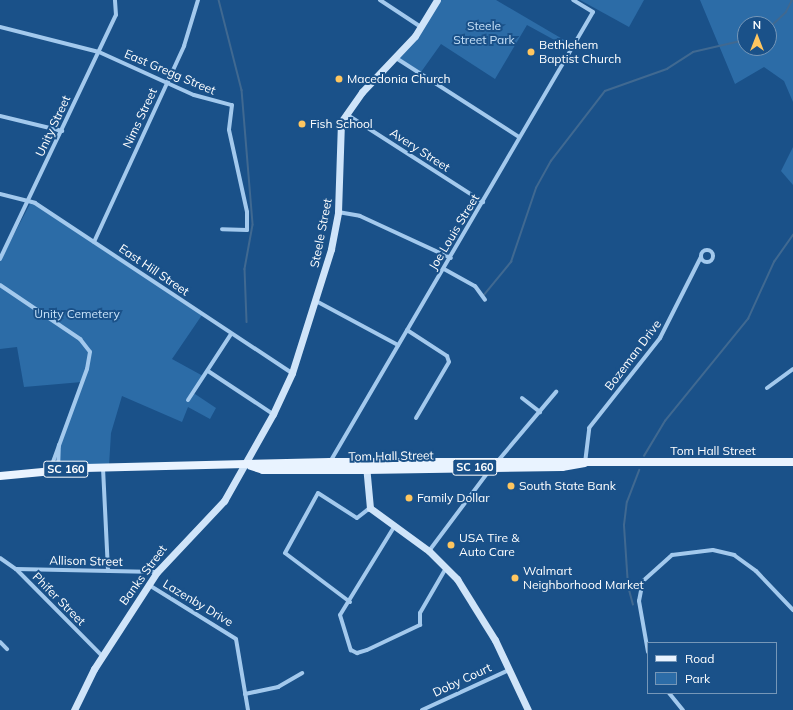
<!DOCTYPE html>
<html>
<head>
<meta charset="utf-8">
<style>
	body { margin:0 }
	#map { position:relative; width:793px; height:710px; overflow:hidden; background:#1a5189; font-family:Mulish,sans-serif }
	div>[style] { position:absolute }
	.green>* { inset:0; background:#2c6ca7 }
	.stream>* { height:1.5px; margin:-0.75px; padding:0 0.75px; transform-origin:0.75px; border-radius:0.75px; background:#406991 }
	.street>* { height:4px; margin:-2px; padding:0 2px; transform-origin:2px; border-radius:2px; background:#a3c9ed }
	.street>.ring { margin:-2px; padding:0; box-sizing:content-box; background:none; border:4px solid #a3c9ed; border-radius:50% }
	.secondary>* { height:7px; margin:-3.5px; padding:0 3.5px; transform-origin:3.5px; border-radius:3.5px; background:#cfe4f9 }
	.primary>* { height:8px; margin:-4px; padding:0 4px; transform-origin:4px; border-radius:4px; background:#e9f3ff }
	.dots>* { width:11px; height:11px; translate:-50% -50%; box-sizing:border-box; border:2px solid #1a5189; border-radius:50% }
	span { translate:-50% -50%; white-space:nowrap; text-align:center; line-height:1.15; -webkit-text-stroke:4px #1a5189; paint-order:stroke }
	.shield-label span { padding:1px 3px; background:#1a5189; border:1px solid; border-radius:3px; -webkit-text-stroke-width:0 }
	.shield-label { font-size:11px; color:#fff; font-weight:700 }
	.park-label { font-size:12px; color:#c8e2f9 }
	.poi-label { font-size:12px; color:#fff }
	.left { translate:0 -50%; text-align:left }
	.street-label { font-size:12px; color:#fff }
	.legend { position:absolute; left:647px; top:642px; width:130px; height:52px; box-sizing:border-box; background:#1a5189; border:1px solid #7697b8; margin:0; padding:5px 7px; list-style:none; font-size:12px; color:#fff }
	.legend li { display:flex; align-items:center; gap:8px; height:20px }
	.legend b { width:20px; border:1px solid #7697b8 }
	.north { position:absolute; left:737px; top:16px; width:40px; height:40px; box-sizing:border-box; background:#1a5189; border:1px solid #7697b8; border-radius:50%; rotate:0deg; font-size:11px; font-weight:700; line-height:16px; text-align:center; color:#fff }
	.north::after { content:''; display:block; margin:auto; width:14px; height:18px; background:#ffc65f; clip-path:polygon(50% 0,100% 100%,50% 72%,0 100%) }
</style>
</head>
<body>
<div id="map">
	<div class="green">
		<i style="clip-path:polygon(439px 0,496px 0,571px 44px,569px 48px,527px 25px,495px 79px,441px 44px,421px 72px,399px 58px)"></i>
		<i style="clip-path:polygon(580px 0,644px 0,629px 27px)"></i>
		<i style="clip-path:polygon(evenodd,700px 0,793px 0,793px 102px,784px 81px,764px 67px,735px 84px,700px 0,745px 24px,769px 24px,769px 48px,745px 48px,745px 24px)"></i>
		<i style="clip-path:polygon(793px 147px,793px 185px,781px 171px)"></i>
		<i style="clip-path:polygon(31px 202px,202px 315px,172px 359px,203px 376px,192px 392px,216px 408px,210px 419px,188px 407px,182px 422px,122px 396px,111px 433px,109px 466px,59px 468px,60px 445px,82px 382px,24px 387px,17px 347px,0 349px,0 261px)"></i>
	</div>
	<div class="stream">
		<i style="left:219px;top:0;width:93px;rotate:75.7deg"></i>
		<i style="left:242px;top:90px;width:135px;rotate:85.3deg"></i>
		<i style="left:253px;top:225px;width:45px;rotate:100.3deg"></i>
		<i style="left:245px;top:269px;width:53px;rotate:87.8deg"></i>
		<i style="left:769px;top:28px;width:23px;rotate:-43deg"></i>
		<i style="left:786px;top:12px;width:13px;rotate:-63deg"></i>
		<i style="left:484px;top:295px;width:43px;rotate:-50.7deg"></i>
		<i style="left:511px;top:262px;width:78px;rotate:-71.3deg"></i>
		<i style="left:536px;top:188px;width:31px;rotate:-61deg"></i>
		<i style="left:551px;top:161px;width:88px;rotate:-52.4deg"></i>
		<i style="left:605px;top:91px;width:66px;rotate:-19.5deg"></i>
		<i style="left:667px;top:69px;width:31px;rotate:-33deg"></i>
		<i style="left:693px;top:52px;width:53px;rotate:-13deg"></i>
		<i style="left:644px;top:456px;width:41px;rotate:-59deg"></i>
		<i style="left:665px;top:421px;width:132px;rotate:-50.9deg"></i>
		<i style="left:748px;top:319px;width:63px;rotate:-65.5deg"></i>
		<i style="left:774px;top:262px;width:33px;rotate:-55deg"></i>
		<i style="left:633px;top:605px;width:20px;rotate:-105deg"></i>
		<i style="left:628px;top:586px;width:61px;rotate:-93.8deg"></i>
		<i style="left:624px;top:525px;width:23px;rotate:-83deg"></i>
		<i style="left:627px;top:502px;width:34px;rotate:-69deg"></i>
	</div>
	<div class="street">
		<i style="left:380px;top:0;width:49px;rotate:33.4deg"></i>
		<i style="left:0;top:27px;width:102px;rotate:14.2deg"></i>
		<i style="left:99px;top:52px;width:104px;rotate:24.4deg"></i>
		<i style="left:194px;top:95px;width:39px;rotate:15deg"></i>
		<i style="left:232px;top:105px;width:25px;rotate:97deg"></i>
		<i style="left:229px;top:130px;width:84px;rotate:77.6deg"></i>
		<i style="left:247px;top:212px;width:18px;rotate:90deg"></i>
		<i style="left:247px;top:230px;width:25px;rotate:-178deg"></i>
		<i style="left:396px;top:58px;width:146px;rotate:32.7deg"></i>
		<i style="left:346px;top:114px;width:163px;rotate:32.7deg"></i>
		<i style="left:0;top:116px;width:64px;rotate:13.6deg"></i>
		<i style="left:0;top:194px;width:36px;rotate:14deg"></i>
		<i style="left:35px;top:203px;width:308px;rotate:33.5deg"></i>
		<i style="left:338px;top:212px;width:22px;rotate:10deg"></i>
		<i style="left:360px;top:216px;width:100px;rotate:24.8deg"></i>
		<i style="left:94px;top:242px;width:216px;rotate:-65.3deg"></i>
		<i style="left:184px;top:46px;width:48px;rotate:-73.1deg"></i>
		<i class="ring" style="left:701px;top:250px;width:8px;height:8px"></i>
		<i style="left:0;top:259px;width:270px;rotate:-64.6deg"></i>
		<i style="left:116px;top:15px;width:15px;rotate:-94deg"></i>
		<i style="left:444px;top:269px;width:35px;rotate:29deg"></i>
		<i style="left:475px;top:286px;width:17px;rotate:54deg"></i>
		<i style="left:0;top:285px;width:97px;rotate:34deg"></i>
		<i style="left:80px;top:339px;width:16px;rotate:52deg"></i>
		<i style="left:90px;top:352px;width:17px;rotate:100deg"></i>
		<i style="left:87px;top:369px;width:108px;rotate:110.1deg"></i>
		<i style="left:316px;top:301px;width:93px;rotate:28.2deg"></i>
		<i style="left:407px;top:330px;width:48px;rotate:33deg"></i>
		<i style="left:447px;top:356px;width:6px;rotate:72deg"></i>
		<i style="left:449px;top:362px;width:65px;rotate:120.5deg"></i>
		<i style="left:208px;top:371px;width:78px;rotate:33.5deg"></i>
		<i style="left:767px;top:388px;width:32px;rotate:-36deg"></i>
		<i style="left:522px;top:398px;width:23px;rotate:38deg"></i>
		<i style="left:188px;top:400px;width:79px;rotate:-56.9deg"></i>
		<i style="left:330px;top:462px;width:521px;rotate:-59.7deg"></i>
		<i style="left:593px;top:12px;width:23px;rotate:-149deg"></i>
		<i style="left:497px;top:462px;width:92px;rotate:-49.9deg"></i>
		<i style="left:585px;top:463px;width:35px;rotate:-83deg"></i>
		<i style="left:589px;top:428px;width:115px;rotate:-51.7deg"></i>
		<i style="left:660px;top:338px;width:91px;rotate:-63.2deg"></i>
		<i style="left:103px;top:468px;width:103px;rotate:87.2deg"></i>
		<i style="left:58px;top:470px;width:25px;rotate:-88deg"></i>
		<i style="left:394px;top:527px;width:103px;rotate:121.5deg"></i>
		<i style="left:340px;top:615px;width:37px;rotate:73deg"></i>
		<i style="left:351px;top:650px;width:7px;rotate:27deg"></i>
		<i style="left:357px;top:653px;width:10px;rotate:-17deg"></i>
		<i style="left:367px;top:650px;width:59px;rotate:-25.3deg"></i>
		<i style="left:420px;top:625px;width:12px;rotate:-90deg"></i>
		<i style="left:420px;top:613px;width:52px;rotate:-60deg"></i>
		<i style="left:429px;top:551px;width:104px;rotate:-53.2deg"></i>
		<i style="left:0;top:558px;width:19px;rotate:35deg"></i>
		<i style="left:16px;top:569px;width:122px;rotate:45.3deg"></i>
		<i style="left:16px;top:569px;width:141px;rotate:1.2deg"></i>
		<i style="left:149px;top:585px;width:102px;rotate:31.8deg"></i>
		<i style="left:236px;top:639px;width:72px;rotate:80.4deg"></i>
		<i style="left:350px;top:602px;width:81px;rotate:-143deg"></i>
		<i style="left:285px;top:553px;width:68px;rotate:-61.2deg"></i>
		<i style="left:318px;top:493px;width:46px;rotate:32.7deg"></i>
		<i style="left:357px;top:518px;width:16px;rotate:-38deg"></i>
		<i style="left:0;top:642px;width:10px;rotate:45deg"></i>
		<i style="left:648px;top:652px;width:52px;rotate:-100deg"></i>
		<i style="left:639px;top:601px;width:20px;rotate:-79deg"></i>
		<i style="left:643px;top:581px;width:39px;rotate:-42deg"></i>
		<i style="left:672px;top:555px;width:41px;rotate:-7deg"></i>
		<i style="left:713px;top:550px;width:22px;rotate:13deg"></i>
		<i style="left:734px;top:555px;width:27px;rotate:36deg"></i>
		<i style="left:756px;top:571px;width:54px;rotate:46.5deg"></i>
		<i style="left:669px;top:693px;width:22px;rotate:51deg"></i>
		<i style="left:245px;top:694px;width:34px;rotate:-12deg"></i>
		<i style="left:278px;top:687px;width:28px;rotate:-30deg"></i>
		<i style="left:422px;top:710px;width:96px;rotate:-24.7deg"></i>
	</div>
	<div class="secondary">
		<i style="left:366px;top:465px;width:43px;rotate:84.7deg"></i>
		<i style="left:370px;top:508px;width:73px;rotate:36.1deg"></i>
		<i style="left:429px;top:551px;width:40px;rotate:45deg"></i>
		<i style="left:457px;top:579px;width:72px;rotate:58.1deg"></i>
		<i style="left:495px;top:640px;width:77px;rotate:64.8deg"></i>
		<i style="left:74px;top:710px;width:46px;rotate:-64deg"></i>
		<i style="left:94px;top:669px;width:116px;rotate:-57deg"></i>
		<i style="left:157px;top:572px;width:98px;rotate:-46.7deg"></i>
		<i style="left:224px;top:501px;width:100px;rotate:-60.6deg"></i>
		<i style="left:273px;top:414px;width:45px;rotate:-65.1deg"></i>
		<i style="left:292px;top:373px;width:130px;rotate:-72.5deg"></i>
		<i style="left:331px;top:249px;width:38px;rotate:-79deg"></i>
		<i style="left:338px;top:212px;width:90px;rotate:-88.1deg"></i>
		<i style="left:341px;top:122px;width:37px;rotate:-55deg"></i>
		<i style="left:362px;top:92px;width:77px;rotate:-46.6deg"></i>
		<i style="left:415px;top:36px;width:42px;rotate:-58.6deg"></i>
	</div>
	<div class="primary">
		<i style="left:251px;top:466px;width:13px;rotate:18deg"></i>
		<i style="left:263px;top:470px;width:102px"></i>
		<i style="left:365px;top:470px;width:197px;rotate:-0.9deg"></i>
		<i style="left:562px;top:467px;width:23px;rotate:-10deg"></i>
		<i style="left:0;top:476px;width:85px;rotate:-5.4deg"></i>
		<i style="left:85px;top:468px;width:245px;rotate:-1.4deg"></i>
		<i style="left:330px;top:462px;width:463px"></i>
	</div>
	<div class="dots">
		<i style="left:531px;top:52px;background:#ffc65f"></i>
		<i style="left:339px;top:79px;background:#ffc65f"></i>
		<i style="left:302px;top:124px;background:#ffc65f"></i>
		<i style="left:511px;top:486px;background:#ffc65f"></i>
		<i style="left:409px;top:498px;background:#ffc65f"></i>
		<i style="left:451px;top:545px;background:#ffc65f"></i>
		<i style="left:515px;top:578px;background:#ffc65f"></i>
	</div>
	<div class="shield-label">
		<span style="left:475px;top:467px">SC 160</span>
		<span style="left:66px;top:469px">SC 160</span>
	</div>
	<div class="park-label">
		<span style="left:484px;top:33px">Steele<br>Street Park</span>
		<span style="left:77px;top:314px">Unity Cemetery</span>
	</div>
	<div class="poi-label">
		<span class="left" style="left:539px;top:52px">Bethlehem<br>Baptist Church</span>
		<span class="left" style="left:347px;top:79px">Macedonia Church</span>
		<span class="left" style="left:310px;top:124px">Fish School</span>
		<span class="left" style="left:519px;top:486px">South State Bank</span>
		<span class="left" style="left:417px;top:498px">Family Dollar</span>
		<span class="left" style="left:459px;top:545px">USA Tire &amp;<br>Auto Care</span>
		<span class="left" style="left:523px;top:578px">Walmart<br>Neighborhood Market</span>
	</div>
	<div class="street-label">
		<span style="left:170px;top:72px;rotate:23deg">East Gregg Street</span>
		<span style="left:140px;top:118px;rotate:-65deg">Nims Street</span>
		<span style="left:53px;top:126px;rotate:-65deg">Unity Street</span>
		<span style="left:420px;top:150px;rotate:33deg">Avery Street</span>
		<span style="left:454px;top:232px;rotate:-59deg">Joe Louis Street</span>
		<span style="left:321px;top:233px;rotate:-79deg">Steele Street</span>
		<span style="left:154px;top:270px;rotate:34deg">East Hill Street</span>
		<span style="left:633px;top:355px;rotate:-53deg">Bozeman Drive</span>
		<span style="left:713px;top:451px">Tom Hall Street</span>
		<span style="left:391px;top:456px;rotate:-1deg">Tom Hall Street</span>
		<span style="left:86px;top:561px;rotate:1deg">Allison Street</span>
		<span style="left:143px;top:575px;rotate:-54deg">Banks Street</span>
		<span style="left:59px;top:599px;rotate:45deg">Phifer Street</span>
		<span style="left:198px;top:603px;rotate:31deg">Lazenby Drive</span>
		<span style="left:462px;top:680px;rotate:-25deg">Doby Court</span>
	</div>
	<ul class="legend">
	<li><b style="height:5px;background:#e9f3ff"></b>Road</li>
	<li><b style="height:11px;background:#2c6ca7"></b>Park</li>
	</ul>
	<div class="north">N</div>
</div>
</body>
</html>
